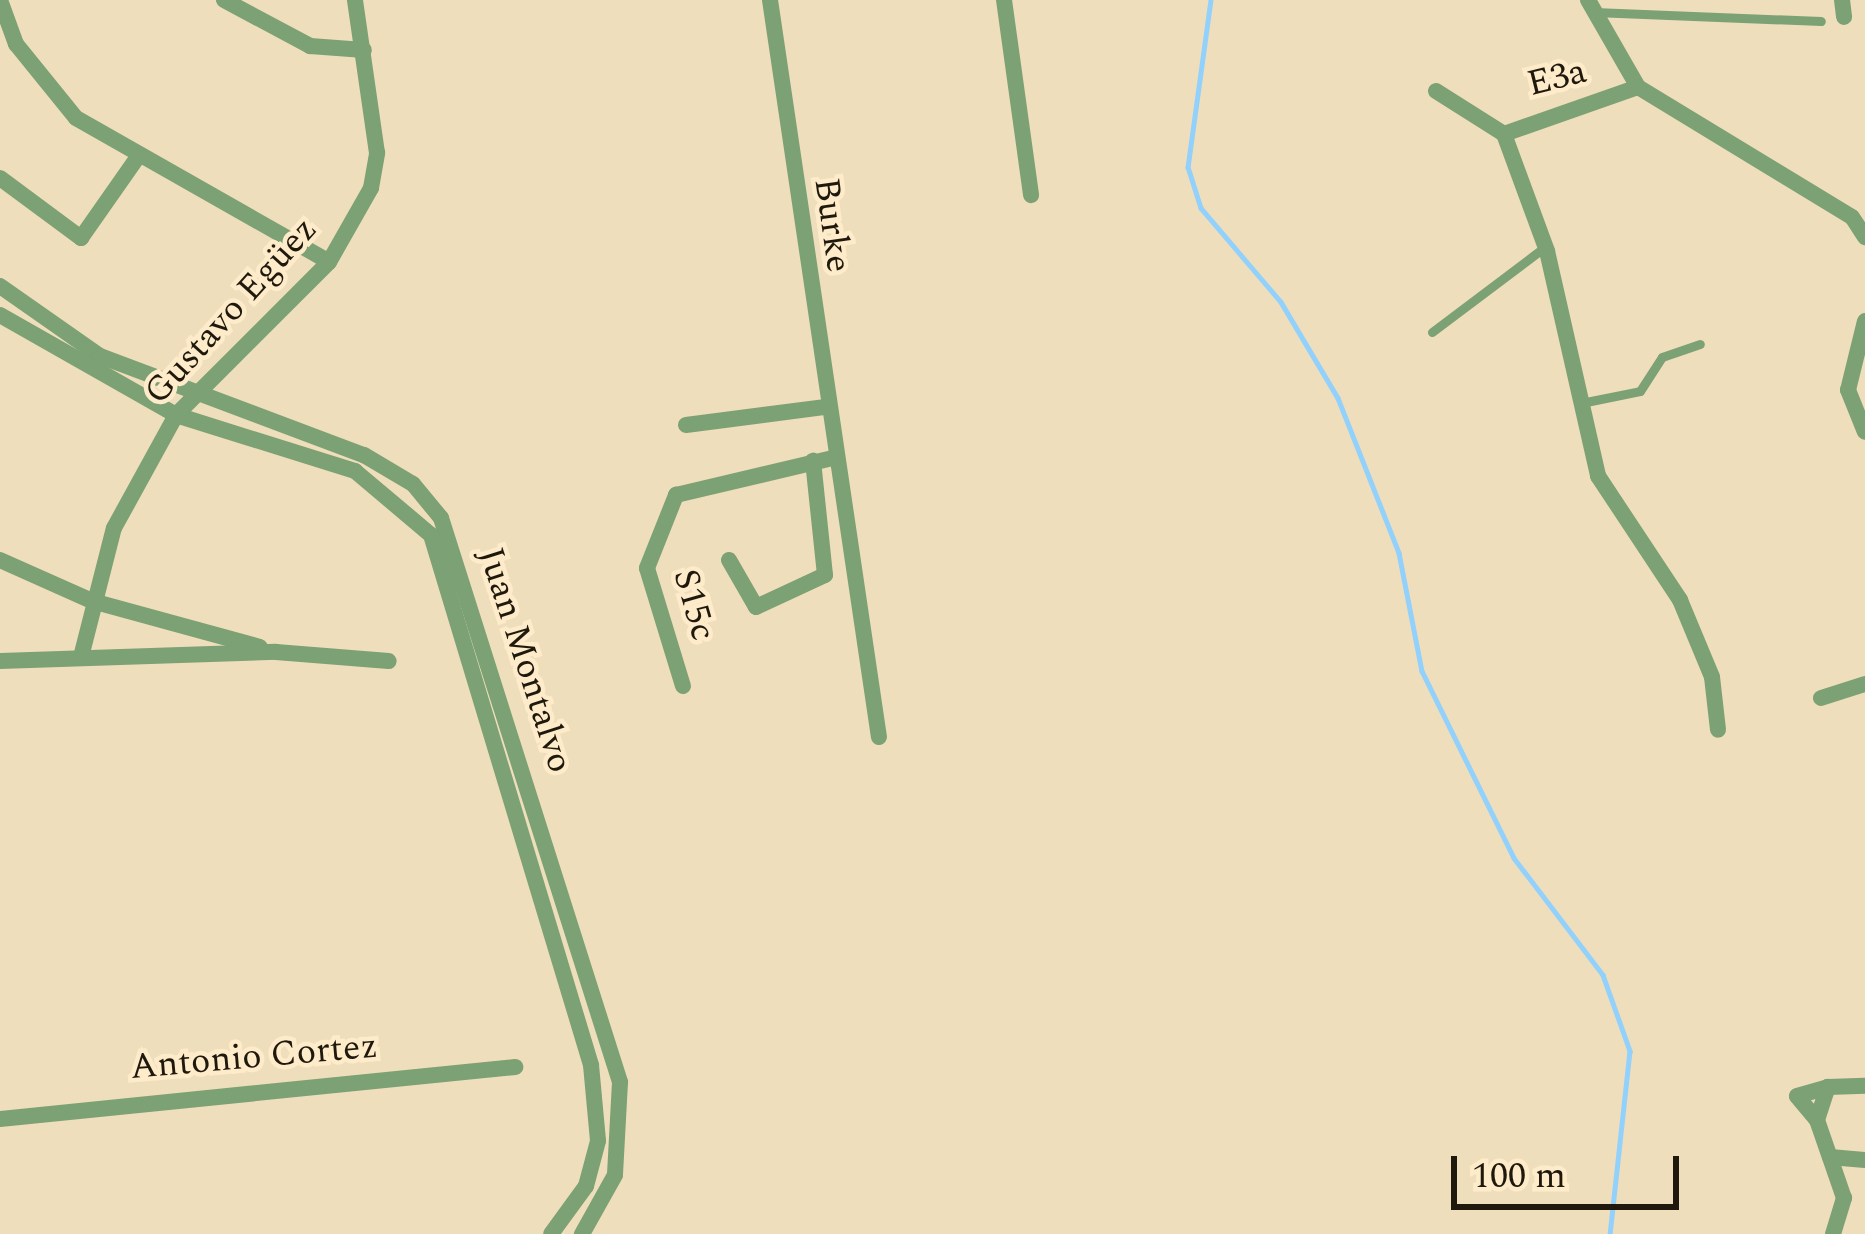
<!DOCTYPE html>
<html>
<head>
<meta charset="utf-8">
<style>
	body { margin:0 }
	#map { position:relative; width:1865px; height:1234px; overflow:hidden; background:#efdebc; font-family:Spectral,serif }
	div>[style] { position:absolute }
	.stream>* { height:4.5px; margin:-2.25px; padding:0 2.25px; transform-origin:2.25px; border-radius:2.25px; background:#92d1fc }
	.service>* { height:9px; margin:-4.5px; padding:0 4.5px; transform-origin:4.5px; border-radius:4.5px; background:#7ca174 }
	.minor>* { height:16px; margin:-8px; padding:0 8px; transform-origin:8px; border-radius:8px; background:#7ca174 }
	span { translate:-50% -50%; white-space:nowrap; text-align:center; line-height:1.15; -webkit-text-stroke:9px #fdebc9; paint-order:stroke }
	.street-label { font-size:36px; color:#1f190d }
	.scale { position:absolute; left:1451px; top:1156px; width:228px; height:54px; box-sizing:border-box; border:6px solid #1f190d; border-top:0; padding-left:15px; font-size:36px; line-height:42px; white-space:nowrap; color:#1f190d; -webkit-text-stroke:9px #fdebc9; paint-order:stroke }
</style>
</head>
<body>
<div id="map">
	<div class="stream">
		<i style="left:1211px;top:0;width:169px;rotate:97.8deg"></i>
		<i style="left:1188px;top:167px;width:43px;rotate:72.4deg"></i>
		<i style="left:1201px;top:208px;width:123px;rotate:49.6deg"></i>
		<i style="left:1281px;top:302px;width:112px;rotate:59.3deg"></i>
		<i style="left:1338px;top:398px;width:167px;rotate:68.5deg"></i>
		<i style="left:1399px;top:553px;width:120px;rotate:79deg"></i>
		<i style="left:1422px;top:671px;width:208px;rotate:63.8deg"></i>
		<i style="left:1514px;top:858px;width:147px;rotate:52.7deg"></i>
		<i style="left:1603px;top:975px;width:81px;rotate:70.4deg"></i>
		<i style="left:1630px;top:1051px;width:184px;rotate:96.2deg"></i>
	</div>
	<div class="service">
		<i style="left:1594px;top:12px;width:227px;rotate:2.3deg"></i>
		<i style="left:1432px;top:332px;width:141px;rotate:-37deg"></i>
		<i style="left:1581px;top:403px;width:60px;rotate:-11.5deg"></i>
		<i style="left:1640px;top:391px;width:40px;rotate:-57.1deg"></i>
		<i style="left:1662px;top:357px;width:40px;rotate:-18.9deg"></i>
	</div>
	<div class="minor">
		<i style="left:0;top:0;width:47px;rotate:70deg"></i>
		<i style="left:16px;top:44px;width:95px;rotate:51deg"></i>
		<i style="left:76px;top:118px;width:291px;rotate:29.6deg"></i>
		<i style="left:224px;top:0;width:98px;rotate:28.1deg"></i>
		<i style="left:310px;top:46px;width:54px;rotate:4.2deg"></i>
		<i style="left:770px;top:0;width:745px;rotate:81.59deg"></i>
		<i style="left:1004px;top:0;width:197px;rotate:82.1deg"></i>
		<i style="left:1588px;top:0;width:100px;rotate:60.1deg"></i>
		<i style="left:1638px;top:87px;width:250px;rotate:31.3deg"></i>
		<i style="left:1852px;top:217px;width:24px;rotate:57deg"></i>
		<i style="left:1842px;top:0;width:17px;rotate:83deg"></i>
		<i style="left:1436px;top:91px;width:80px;rotate:32.3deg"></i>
		<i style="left:1504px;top:134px;width:142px;rotate:-19.3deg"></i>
		<i style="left:1504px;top:134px;width:125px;rotate:69.8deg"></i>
		<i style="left:1547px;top:251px;width:231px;rotate:77.2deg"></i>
		<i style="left:1598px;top:476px;width:149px;rotate:56.5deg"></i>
		<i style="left:1680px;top:600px;width:83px;rotate:67.4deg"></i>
		<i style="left:1712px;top:677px;width:53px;rotate:83.5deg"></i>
		<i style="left:0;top:178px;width:101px;rotate:36.5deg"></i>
		<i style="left:81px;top:238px;width:98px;rotate:-55deg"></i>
		<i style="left:0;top:286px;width:122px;rotate:35deg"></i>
		<i style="left:100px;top:356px;width:282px;rotate:20.6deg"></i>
		<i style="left:364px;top:455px;width:57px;rotate:30.6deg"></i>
		<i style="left:413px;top:484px;width:44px;rotate:50.5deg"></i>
		<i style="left:441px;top:518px;width:592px;rotate:72.39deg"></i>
		<i style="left:620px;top:1082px;width:93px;rotate:93.1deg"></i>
		<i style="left:615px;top:1175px;width:68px;rotate:119.2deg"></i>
		<i style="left:0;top:315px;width:202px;rotate:29.6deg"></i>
		<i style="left:176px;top:415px;width:188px;rotate:17.4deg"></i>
		<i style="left:355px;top:471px;width:99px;rotate:40.1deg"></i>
		<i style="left:431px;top:535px;width:554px;rotate:73.2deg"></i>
		<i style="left:591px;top:1065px;width:76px;rotate:84.7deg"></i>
		<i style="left:598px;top:1141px;width:47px;rotate:104.9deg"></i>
		<i style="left:586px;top:1186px;width:59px;rotate:126.1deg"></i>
		<i style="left:1865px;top:321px;width:71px;rotate:103.8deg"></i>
		<i style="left:1848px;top:390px;width:45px;rotate:68deg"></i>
		<i style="left:686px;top:425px;width:139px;rotate:-7.4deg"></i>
		<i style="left:0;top:560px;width:101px;rotate:24deg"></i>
		<i style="left:92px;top:601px;width:174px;rotate:15.3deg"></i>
		<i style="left:729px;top:560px;width:54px;rotate:60.1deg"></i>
		<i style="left:756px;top:607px;width:76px;rotate:-24.9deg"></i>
		<i style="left:825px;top:575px;width:115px;rotate:-96deg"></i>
		<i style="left:81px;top:657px;width:133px;rotate:-75.7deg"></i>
		<i style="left:114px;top:528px;width:129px;rotate:-61.2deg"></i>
		<i style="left:176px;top:415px;width:216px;rotate:-45deg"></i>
		<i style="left:329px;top:262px;width:85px;rotate:-60.4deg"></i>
		<i style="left:371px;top:188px;width:36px;rotate:-80deg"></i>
		<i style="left:377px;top:153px;width:155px;rotate:-98.2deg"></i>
		<i style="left:0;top:661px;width:276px;rotate:-1.9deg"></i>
		<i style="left:276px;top:652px;width:113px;rotate:4.6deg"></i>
		<i style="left:683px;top:686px;width:123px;rotate:-107deg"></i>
		<i style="left:647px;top:568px;width:79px;rotate:-68.3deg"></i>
		<i style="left:676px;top:495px;width:161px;rotate:-13.3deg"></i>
		<i style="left:1821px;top:698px;width:46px;rotate:-17.7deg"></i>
		<i style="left:0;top:1119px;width:518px;rotate:-5.77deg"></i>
		<i style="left:1817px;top:1120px;width:31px;rotate:-130deg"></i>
		<i style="left:1797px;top:1096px;width:32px;rotate:-16deg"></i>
		<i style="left:1830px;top:1157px;width:35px;rotate:5deg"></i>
		<i style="left:1833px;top:1234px;width:38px;rotate:-73deg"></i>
		<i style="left:1844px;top:1198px;width:83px;rotate:-109.1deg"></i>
		<i style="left:1817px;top:1120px;width:35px;rotate:-72deg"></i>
		<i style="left:1828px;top:1087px;width:37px;rotate:-2deg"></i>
	</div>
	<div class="street-label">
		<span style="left:1557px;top:78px;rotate:-14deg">E3a</span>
		<span style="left:832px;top:225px;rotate:82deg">Burke</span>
		<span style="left:231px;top:311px;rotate:-48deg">Gustavo Egüez</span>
		<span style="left:694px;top:605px;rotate:74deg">S15c</span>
		<span style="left:525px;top:660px;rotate:72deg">Juan Montalvo</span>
		<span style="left:254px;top:1057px;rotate:-5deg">Antonio Cortez</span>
	</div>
	<div class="scale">100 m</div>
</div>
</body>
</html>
